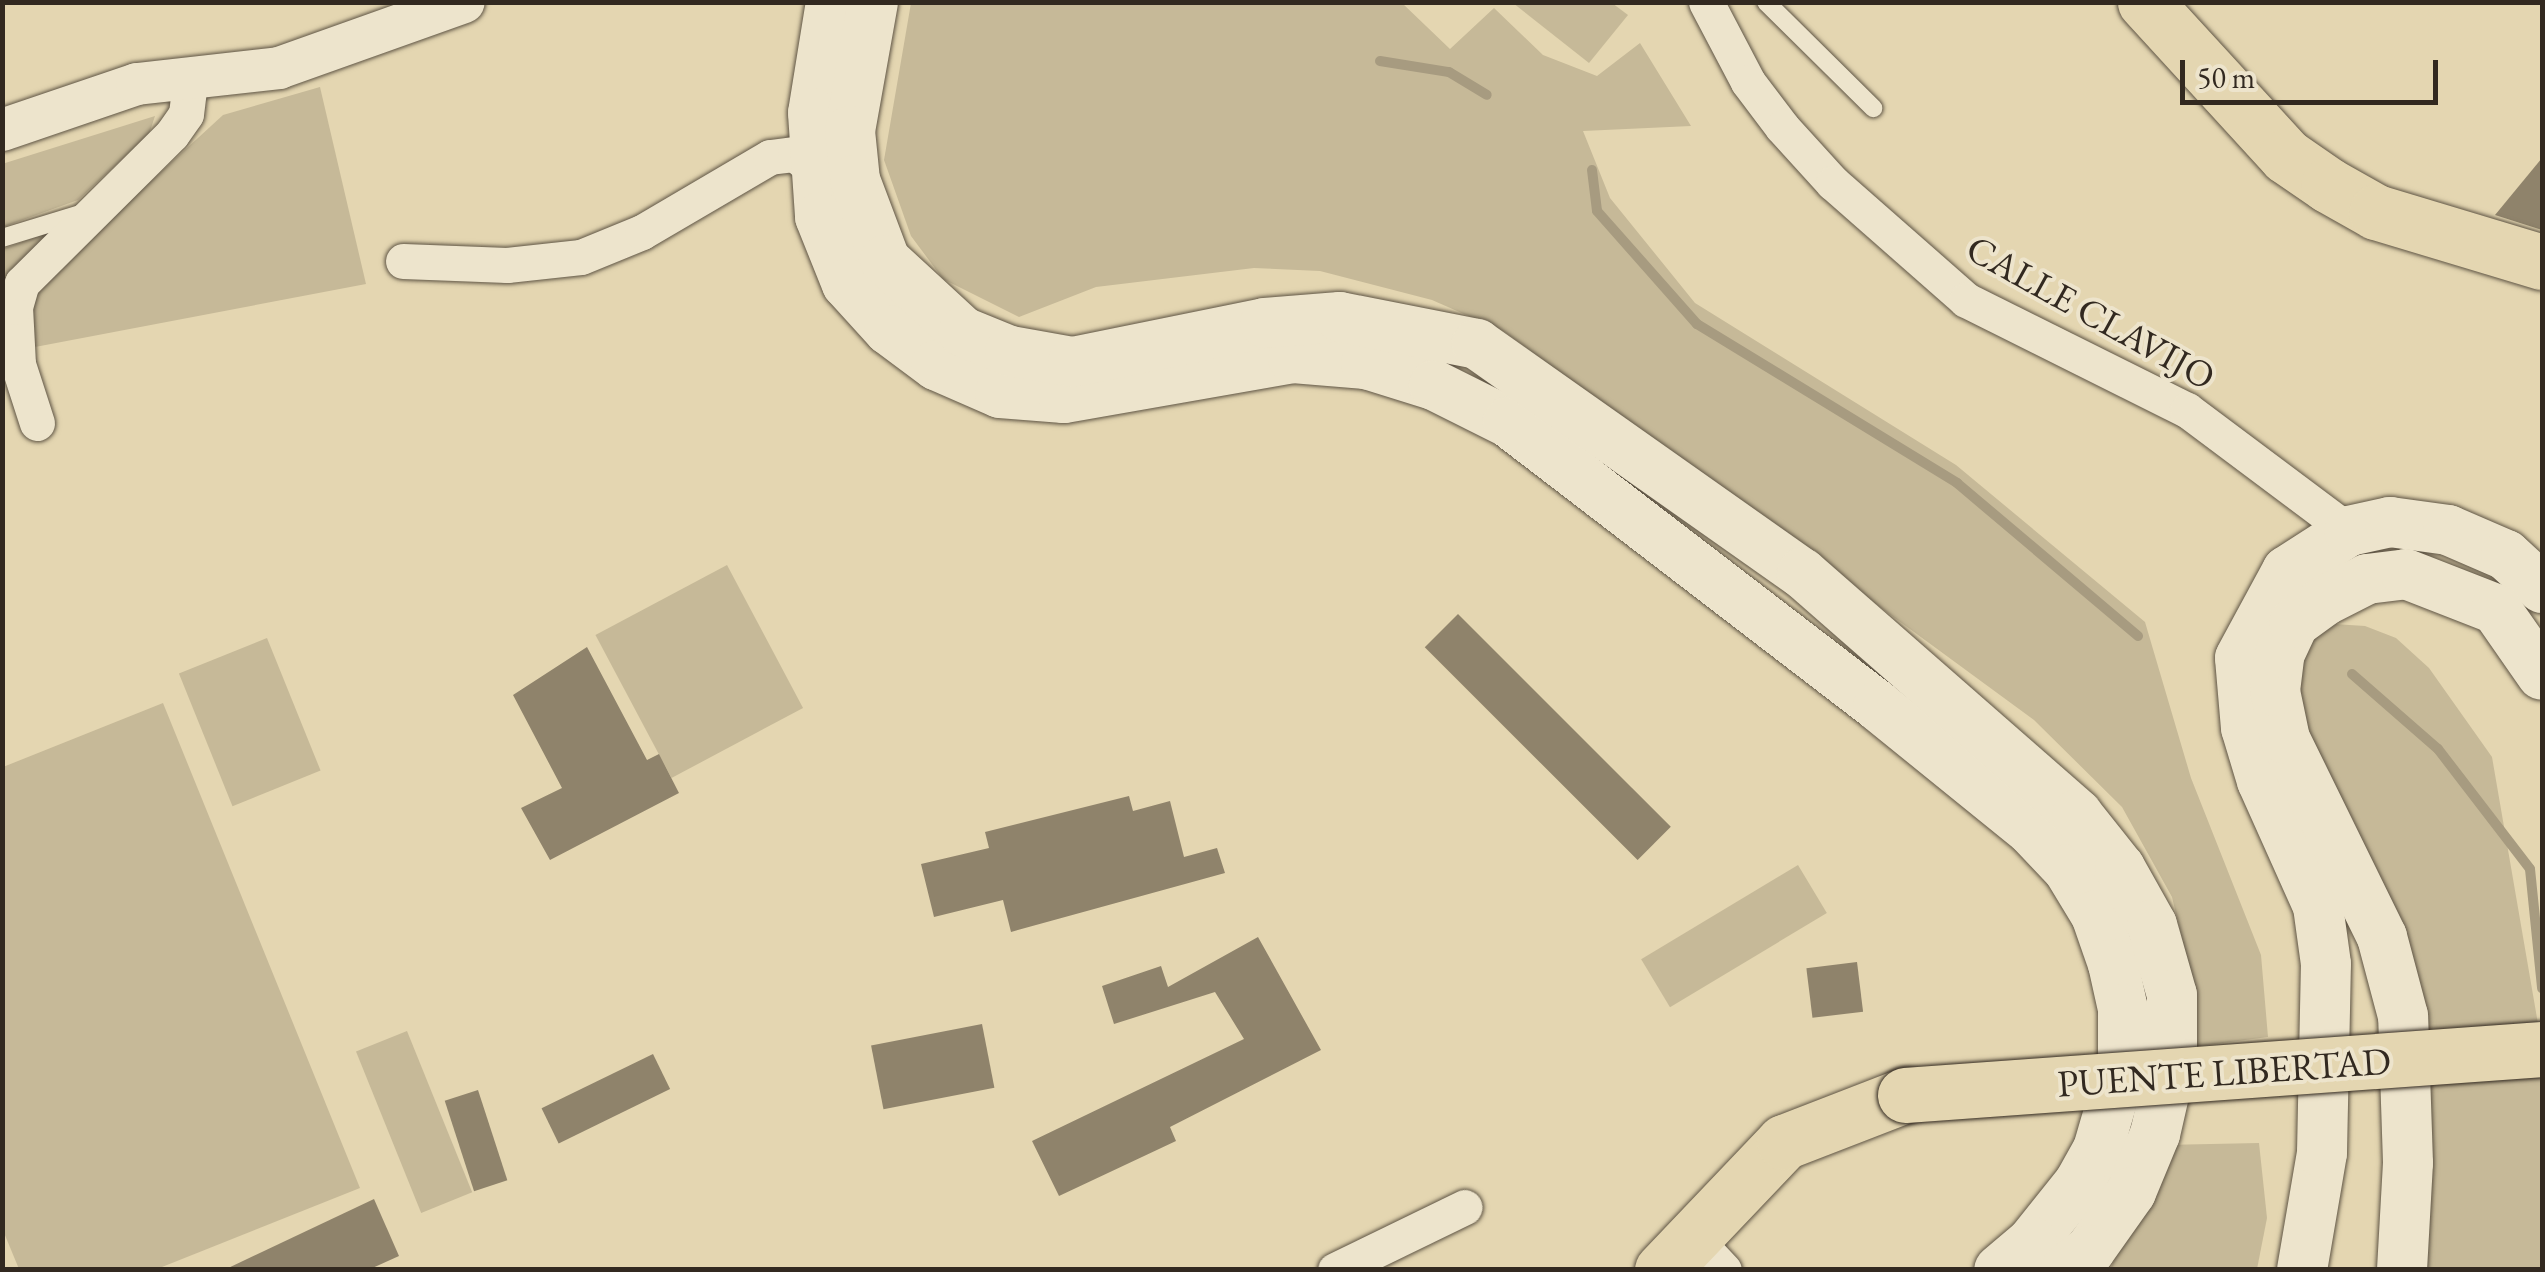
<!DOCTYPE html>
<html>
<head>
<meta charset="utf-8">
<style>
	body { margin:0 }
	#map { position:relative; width:2545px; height:1272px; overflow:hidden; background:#e4d6b1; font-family:"EB Garamond",serif }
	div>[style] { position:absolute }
	.green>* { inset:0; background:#c6b998; transform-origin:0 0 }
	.stream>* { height:10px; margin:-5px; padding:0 5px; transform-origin:5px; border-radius:5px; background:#a79b80 }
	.building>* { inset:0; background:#8f836b; transform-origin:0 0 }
	.roads { filter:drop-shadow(0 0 2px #5e5444) drop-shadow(0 0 2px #5e5444) }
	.service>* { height:18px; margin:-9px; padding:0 9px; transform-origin:9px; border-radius:9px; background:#ede4cc }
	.minor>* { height:35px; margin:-17.5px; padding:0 17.5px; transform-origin:17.5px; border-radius:17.5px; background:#ede4cc }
	.tertiary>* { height:42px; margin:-21px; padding:0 21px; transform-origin:21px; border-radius:21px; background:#ede4cc }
	.secondary>* { height:50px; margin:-25px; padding:0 25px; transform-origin:25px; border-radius:25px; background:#ede4cc }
	.primary>* { height:55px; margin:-27.5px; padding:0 27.5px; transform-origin:27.5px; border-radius:27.5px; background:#e4d6b1 }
	.bridges { filter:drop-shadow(0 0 2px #322920) drop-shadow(0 0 2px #322920) }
	.primary-bridge>* { height:55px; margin:-27.5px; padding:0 27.5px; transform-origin:27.5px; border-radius:27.5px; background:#e4d6b1 }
	span { translate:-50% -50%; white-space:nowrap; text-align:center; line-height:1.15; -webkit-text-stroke:8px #ede4cc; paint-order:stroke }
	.street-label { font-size:38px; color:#322920 }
	.frame { position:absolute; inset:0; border:5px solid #322920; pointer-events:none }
	.scale { position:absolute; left:2180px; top:60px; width:258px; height:45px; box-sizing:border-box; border:5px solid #322920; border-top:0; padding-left:12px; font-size:30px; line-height:35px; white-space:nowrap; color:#322920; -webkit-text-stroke:8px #ede4cc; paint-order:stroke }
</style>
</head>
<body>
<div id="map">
	<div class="green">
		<i style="clip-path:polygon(911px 3px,1402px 3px,1450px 49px,1494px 8px,1543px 55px,1597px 76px,1640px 43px,1691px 126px,1583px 131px,1610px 198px,1695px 303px,1956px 465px,2145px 622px,2191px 778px,2261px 955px,2268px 1037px,2192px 1047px,2195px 993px,2172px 897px,2122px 807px,2034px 720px,1505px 332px,1432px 300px,1320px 271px,1254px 268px,1096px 287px,1019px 317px,943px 279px,911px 236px,884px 160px)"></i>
		<i style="clip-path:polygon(1513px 3px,1612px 3px,1628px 15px,1589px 63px)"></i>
		<i style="clip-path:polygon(320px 87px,366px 284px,35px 347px,28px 304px,40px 283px,223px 115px)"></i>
		<i style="clip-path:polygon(155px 116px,149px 134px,78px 200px,3px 227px,2px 164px)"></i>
		<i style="clip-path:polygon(63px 227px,3px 294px,3px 249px)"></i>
		<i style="left:727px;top:565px;width:162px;height:149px;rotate:62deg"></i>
		<i style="clip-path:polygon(2334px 624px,2365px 626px,2396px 638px,2429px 668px,2492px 757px,2542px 1047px,2542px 1269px,2417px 1269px,2390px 973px,2274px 671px,2298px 640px)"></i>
		<i style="left:267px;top:638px;width:143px;height:95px;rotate:68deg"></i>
		<i style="clip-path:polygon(163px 703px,360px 1188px,157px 1269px,19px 1269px,2px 1228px,3px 767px)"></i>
		<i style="left:1798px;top:865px;width:56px;height:183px;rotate:59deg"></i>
		<i style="left:407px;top:1031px;width:174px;height:55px;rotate:68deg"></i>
		<i style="clip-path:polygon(2259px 1143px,2267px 1218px,2257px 1269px,2110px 1270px,2163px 1145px)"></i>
	</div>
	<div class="stream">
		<i style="left:1380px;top:61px;width:70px;rotate:9.1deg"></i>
		<i style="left:1449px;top:72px;width:44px;rotate:31.2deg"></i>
		<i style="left:1592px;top:170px;width:41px;rotate:83deg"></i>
		<i style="left:1597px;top:211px;width:151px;rotate:48.5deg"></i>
		<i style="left:1697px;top:324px;width:305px;rotate:31.4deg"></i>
		<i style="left:1957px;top:483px;width:237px;rotate:40.2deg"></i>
		<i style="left:2352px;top:674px;width:114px;rotate:41.1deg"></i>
		<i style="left:2438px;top:749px;width:151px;rotate:52.5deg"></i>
		<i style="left:2530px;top:869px;width:120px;rotate:84.2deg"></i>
	</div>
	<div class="building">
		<i style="clip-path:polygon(2542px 158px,2542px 230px,2495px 215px)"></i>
		<i style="left:1458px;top:614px;width:301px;height:47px;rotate:45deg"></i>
		<i style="clip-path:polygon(587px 647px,647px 760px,659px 754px,679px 793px,550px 860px,521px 808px,562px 788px,513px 695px)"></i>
		<i style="clip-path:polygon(1129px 796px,1133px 811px,1170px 801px,1184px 857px,1217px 848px,1225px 873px,1011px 932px,1003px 900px,934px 917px,921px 864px,989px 848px,985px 832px)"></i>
		<i style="clip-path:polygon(1258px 937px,1321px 1050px,1170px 1127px,1176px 1141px,1059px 1196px,1032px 1141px,1244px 1039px,1215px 992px,1114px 1024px,1102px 986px,1161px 966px,1168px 987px)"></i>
		<i style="left:1857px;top:962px;width:50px;height:51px;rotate:83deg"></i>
		<i style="left:982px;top:1024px;width:65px;height:113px;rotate:79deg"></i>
		<i style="left:653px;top:1054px;width:39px;height:124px;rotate:64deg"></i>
		<i style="left:478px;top:1090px;width:95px;height:35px;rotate:72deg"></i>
		<i style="clip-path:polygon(374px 1199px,399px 1256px,368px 1270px,224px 1270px)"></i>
	</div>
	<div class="roads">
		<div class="service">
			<i style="left:1766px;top:2px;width:151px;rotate:44.7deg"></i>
			<i style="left:2px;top:238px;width:82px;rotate:-17.1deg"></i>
		</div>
		<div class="minor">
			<i style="left:1706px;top:2px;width:90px;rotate:62.3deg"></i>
			<i style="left:1748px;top:82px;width:56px;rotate:52.9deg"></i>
			<i style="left:1782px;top:127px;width:76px;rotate:47.7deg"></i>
			<i style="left:1833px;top:183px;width:177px;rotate:41.3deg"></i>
			<i style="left:1966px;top:300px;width:247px;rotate:26.5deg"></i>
			<i style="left:2187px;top:410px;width:202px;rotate:36.8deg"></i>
			<i style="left:403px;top:261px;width:104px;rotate:2.2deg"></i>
			<i style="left:507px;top:265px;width:74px;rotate:-6.2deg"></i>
			<i style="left:581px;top:257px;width:66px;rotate:-22.3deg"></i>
			<i style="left:642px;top:232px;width:148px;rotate:-30.4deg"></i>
			<i style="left:770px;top:157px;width:25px;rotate:-7deg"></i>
			<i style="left:795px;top:154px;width:23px;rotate:41deg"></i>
			<i style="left:37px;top:423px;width:62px;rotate:-107.9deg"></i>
			<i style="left:18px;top:364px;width:57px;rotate:-93deg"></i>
			<i style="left:15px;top:307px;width:25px;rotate:-74deg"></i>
			<i style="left:22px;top:283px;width:211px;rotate:-44.8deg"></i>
			<i style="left:172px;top:134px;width:24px;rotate:-55deg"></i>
			<i style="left:186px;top:114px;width:33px;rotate:-83deg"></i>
			<i style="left:1691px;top:1235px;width:48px;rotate:46.7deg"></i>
			<i style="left:1335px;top:1270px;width:144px;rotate:-25.9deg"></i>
		</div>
		<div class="tertiary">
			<i style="left:2px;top:130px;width:143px;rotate:-18.8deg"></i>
			<i style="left:137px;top:84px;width:143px;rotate:-6.4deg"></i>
			<i style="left:279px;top:68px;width:196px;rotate:-19.6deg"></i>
		</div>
		<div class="secondary">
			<i style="left:831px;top:2px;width:112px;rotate:99.2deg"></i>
			<i style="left:813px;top:113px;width:104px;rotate:86.1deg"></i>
			<i style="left:820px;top:217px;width:72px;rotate:68.1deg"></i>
			<i style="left:847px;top:284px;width:62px;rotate:47.6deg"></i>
			<i style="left:889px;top:330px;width:59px;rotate:36.7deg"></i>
			<i style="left:936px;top:365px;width:70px;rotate:23.6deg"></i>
			<i style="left:1000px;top:393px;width:64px;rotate:4.5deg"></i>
			<i style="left:1064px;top:398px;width:232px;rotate:-9.9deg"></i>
			<i style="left:1293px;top:358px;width:73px;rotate:4.7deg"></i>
			<i style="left:1366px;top:364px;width:71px;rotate:17.2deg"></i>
			<i style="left:1434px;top:385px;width:83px;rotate:26.6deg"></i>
			<i style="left:1508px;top:422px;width:466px;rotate:37.5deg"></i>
			<i style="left:1878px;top:706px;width:197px;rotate:39deg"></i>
			<i style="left:2031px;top:830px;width:54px;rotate:46.5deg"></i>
			<i style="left:2068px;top:869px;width:54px;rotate:58.7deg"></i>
			<i style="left:2096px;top:915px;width:52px;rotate:70.9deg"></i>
			<i style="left:2113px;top:964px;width:46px;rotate:77.5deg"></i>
			<i style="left:2123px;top:1009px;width:54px;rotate:90deg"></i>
			<i style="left:2123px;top:1063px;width:90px;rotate:106.2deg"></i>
			<i style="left:2098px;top:1149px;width:38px;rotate:119deg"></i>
			<i style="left:2080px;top:1182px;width:77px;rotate:128.7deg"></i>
			<i style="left:2032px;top:1242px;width:43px;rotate:139.7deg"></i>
			<i style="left:873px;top:2px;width:131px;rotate:100.1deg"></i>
			<i style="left:850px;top:131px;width:49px;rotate:84.2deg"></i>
			<i style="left:855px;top:180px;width:85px;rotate:69.4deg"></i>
			<i style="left:885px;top:260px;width:106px;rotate:42.7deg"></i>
			<i style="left:963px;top:332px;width:51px;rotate:22deg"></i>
			<i style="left:1010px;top:351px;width:64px;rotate:9.9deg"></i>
			<i style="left:1073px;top:362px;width:196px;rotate:-11.5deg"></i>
			<i style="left:1265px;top:323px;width:75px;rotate:-4.6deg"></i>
			<i style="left:1340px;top:317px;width:140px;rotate:11.1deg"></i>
			<i style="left:1477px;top:344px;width:398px;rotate:35.2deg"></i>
			<i style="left:1802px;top:573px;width:366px;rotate:41.2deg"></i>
			<i style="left:2077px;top:814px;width:69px;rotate:51.5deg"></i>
			<i style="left:2120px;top:868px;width:65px;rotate:60.7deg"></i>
			<i style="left:2152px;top:925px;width:73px;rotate:74.1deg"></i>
			<i style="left:2172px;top:995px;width:65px;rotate:90deg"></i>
			<i style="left:2172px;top:1060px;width:76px;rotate:102.9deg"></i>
			<i style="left:2155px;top:1134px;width:63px;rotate:112.5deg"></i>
			<i style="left:2131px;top:1192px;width:71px;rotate:125.3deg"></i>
			<i style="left:2090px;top:1250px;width:32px;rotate:141deg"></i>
			<i style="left:2302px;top:1270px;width:119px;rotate:-80.3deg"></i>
			<i style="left:2322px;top:1153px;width:189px;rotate:-88.8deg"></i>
			<i style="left:2326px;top:964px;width:59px;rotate:-97.9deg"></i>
			<i style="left:2318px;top:906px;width:137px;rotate:-114.1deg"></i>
			<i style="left:2262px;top:781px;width:55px;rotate:-106.8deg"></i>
			<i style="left:2246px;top:728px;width:70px;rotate:-94.9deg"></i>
			<i style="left:2240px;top:658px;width:99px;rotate:-61.6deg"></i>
			<i style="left:2287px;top:571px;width:74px;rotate:-32.8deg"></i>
			<i style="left:2349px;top:531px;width:42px;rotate:-12.4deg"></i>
			<i style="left:2390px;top:522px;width:59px;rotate:7.9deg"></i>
			<i style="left:2448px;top:530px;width:63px;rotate:23.3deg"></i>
			<i style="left:2506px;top:555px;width:49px;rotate:42.5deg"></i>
			<i style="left:2402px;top:1270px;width:107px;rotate:-86.8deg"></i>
			<i style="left:2408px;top:1163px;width:147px;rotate:-91.9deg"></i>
			<i style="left:2403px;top:1016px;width:82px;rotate:-104.9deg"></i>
			<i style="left:2382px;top:937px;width:220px;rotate:-116.1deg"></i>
			<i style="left:2285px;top:739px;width:49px;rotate:-101.8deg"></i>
			<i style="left:2275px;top:691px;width:38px;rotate:-83deg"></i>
			<i style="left:2280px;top:653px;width:33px;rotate:-65deg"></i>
			<i style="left:2294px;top:623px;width:37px;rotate:-36deg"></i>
			<i style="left:2324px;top:601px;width:48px;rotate:-27.1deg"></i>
			<i style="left:2367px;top:579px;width:39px;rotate:-7deg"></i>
			<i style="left:2406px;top:574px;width:97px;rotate:21.3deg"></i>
			<i style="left:2496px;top:609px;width:80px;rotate:55.1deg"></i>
		</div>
		<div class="primary">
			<i style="left:2145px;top:2px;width:209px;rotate:47.5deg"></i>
			<i style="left:2286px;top:156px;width:51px;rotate:34.6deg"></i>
			<i style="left:2328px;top:185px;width:55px;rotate:29.4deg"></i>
			<i style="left:2376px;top:212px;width:173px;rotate:16.8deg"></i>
			<i style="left:1662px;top:1270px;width:177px;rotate:-46.4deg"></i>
			<i style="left:1784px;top:1142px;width:130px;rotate:-21.2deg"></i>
		</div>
	</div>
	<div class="bridges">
		<div class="primary-bridge">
			<i style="left:1905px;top:1095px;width:639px;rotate:-4.13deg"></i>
		</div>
	</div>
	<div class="street-label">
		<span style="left:2091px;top:312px;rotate:29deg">CALLE CLAVIJO</span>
		<span style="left:2224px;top:1072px;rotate:-4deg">PUENTE LIBERTAD</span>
	</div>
	<div class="frame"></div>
	<div class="scale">50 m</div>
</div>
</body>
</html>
